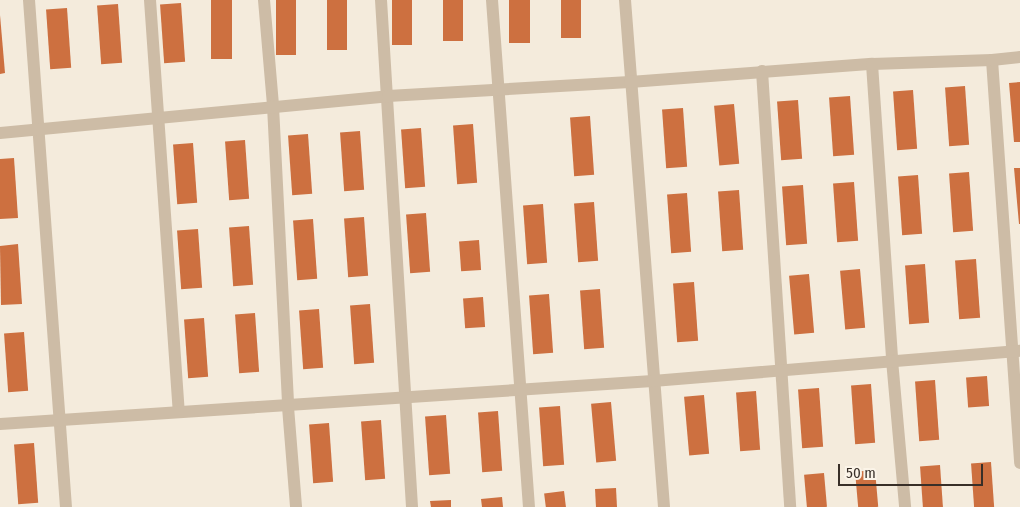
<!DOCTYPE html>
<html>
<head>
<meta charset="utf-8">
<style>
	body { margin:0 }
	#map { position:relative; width:1020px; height:507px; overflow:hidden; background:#f4ebdc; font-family:"Fira Sans Condensed",sans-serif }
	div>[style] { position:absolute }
	.building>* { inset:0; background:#cd7040; transform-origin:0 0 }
	.minor>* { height:12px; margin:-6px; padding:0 6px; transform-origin:6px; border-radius:6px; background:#cdbca6 }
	span { translate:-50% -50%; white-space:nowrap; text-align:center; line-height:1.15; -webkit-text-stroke:4px #fbf4e8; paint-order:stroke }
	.scale { position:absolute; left:838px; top:464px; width:145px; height:22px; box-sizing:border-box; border:2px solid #382f28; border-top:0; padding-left:6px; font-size:15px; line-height:18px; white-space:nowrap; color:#382f28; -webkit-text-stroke:4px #fbf4e8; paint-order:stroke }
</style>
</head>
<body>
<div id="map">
	<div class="building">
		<i style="left:211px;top:0;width:21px;height:59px"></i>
		<i style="left:276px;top:0;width:20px;height:55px"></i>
		<i style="left:327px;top:0;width:20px;height:50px"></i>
		<i style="left:392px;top:0;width:20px;height:45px"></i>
		<i style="left:443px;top:0;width:20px;height:41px"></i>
		<i style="left:509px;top:0;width:21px;height:43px"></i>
		<i style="left:561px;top:0;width:20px;height:38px"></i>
		<i style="left:181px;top:3px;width:59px;height:21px;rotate:86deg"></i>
		<i style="left:118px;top:4px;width:59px;height:21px;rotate:86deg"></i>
		<i style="left:67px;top:8px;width:60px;height:21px;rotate:86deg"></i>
		<i style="clip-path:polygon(0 15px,5px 73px,0 74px)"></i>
		<i style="clip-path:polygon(1020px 82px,1020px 142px,1014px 142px,1009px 83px)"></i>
		<i style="left:965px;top:86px;width:59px;height:20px;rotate:86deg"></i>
		<i style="left:913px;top:90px;width:59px;height:20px;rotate:86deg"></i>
		<i style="left:850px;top:96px;width:59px;height:21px;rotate:86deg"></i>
		<i style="left:798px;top:100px;width:59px;height:21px;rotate:86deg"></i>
		<i style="left:734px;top:104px;width:60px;height:20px;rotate:85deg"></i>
		<i style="left:683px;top:108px;width:59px;height:21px;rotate:86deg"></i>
		<i style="left:590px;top:116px;width:59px;height:20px;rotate:86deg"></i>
		<i style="left:473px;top:124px;width:59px;height:20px;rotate:86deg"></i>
		<i style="left:421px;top:128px;width:59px;height:20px;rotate:86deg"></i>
		<i style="left:360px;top:131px;width:59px;height:20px;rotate:86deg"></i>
		<i style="left:308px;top:134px;width:60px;height:20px;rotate:86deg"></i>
		<i style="left:245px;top:140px;width:59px;height:20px;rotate:86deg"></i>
		<i style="left:193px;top:143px;width:60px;height:20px;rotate:86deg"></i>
		<i style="clip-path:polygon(14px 158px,18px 218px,0 219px,0 159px)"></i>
		<i style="clip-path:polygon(1014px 168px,1020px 168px,1020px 224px,1019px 224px)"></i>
		<i style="left:969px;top:172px;width:59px;height:20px;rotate:86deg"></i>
		<i style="left:918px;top:175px;width:59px;height:20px;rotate:86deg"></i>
		<i style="left:854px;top:182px;width:59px;height:21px;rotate:86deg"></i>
		<i style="left:803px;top:185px;width:59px;height:21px;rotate:86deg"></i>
		<i style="left:739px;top:190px;width:60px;height:21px;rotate:86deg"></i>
		<i style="left:687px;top:193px;width:59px;height:20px;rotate:86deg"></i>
		<i style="left:594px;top:202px;width:59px;height:20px;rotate:86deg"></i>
		<i style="left:543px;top:204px;width:59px;height:20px;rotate:86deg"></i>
		<i style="left:426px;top:213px;width:59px;height:20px;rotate:86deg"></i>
		<i style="left:364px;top:217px;width:59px;height:20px;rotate:86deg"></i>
		<i style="left:313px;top:219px;width:60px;height:20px;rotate:86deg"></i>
		<i style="left:249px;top:226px;width:59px;height:20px;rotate:86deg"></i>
		<i style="left:198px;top:229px;width:59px;height:21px;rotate:86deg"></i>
		<i style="left:479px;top:240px;width:30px;height:20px;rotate:86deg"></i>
		<i style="clip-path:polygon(18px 244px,22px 304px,1px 305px,0 246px)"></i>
		<i style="left:976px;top:259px;width:59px;height:21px;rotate:86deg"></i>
		<i style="left:925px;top:264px;width:59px;height:20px;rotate:86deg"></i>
		<i style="left:860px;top:269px;width:59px;height:20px;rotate:85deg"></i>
		<i style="left:809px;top:274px;width:59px;height:20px;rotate:85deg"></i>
		<i style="left:694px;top:282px;width:59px;height:21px;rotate:86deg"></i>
		<i style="left:600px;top:289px;width:59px;height:20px;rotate:86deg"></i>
		<i style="left:549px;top:294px;width:59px;height:20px;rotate:86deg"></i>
		<i style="left:483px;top:297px;width:30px;height:20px;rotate:86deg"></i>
		<i style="left:370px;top:304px;width:59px;height:20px;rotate:86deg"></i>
		<i style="left:319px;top:309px;width:59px;height:20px;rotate:86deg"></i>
		<i style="left:255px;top:313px;width:59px;height:20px;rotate:86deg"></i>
		<i style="left:204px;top:318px;width:59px;height:20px;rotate:86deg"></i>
		<i style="left:24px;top:332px;width:59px;height:20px;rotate:86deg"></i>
		<i style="left:987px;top:376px;width:30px;height:21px;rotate:86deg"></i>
		<i style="left:935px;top:380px;width:60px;height:20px;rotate:86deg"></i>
		<i style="left:871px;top:384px;width:59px;height:20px;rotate:86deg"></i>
		<i style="left:819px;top:388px;width:59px;height:21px;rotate:86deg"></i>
		<i style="left:756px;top:391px;width:59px;height:20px;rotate:86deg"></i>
		<i style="left:704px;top:395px;width:59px;height:20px;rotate:85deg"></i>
		<i style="left:611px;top:402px;width:59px;height:20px;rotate:85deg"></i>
		<i style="left:560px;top:406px;width:59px;height:21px;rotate:86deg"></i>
		<i style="left:498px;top:411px;width:60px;height:20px;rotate:86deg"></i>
		<i style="left:446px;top:415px;width:59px;height:21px;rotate:86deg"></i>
		<i style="left:381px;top:420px;width:59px;height:20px;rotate:86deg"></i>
		<i style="left:329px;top:423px;width:59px;height:20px;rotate:86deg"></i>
		<i style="left:34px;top:443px;width:60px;height:20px;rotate:86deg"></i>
		<i style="left:991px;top:462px;width:45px;height:20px;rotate:86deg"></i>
		<i style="left:940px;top:465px;width:42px;height:20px;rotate:86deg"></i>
		<i style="left:875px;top:470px;width:37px;height:20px;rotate:85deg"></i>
		<i style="left:824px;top:473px;width:34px;height:20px;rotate:85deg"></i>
		<i style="left:616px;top:488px;width:19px;height:21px;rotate:87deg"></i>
		<i style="left:564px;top:491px;width:16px;height:20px;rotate:83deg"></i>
		<i style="clip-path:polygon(502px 497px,503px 507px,482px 507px,481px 499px)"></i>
		<i style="clip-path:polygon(451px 500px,451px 507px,431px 507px,430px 501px)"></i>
	</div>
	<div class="minor">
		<i style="left:29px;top:0;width:508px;rotate:85.83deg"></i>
		<i style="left:150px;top:0;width:412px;rotate:86deg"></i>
		<i style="left:264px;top:0;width:106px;rotate:85.1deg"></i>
		<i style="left:273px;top:106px;width:301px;rotate:87.1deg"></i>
		<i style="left:288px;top:407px;width:100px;rotate:85.4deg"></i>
		<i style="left:381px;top:0;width:508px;rotate:86.5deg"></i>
		<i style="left:492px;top:0;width:508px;rotate:85.83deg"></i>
		<i style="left:625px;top:0;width:508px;rotate:85.6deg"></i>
		<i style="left:992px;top:60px;width:404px;rotate:86deg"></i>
		<i style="left:872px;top:64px;width:297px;rotate:86.1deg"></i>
		<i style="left:892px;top:360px;width:148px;rotate:84.9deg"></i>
		<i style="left:762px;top:71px;width:437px;rotate:86.3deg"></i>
		<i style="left:0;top:133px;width:390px;rotate:-5.4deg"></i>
		<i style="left:388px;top:96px;width:242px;rotate:-3.3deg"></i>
		<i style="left:630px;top:82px;width:243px;rotate:-4.3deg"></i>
		<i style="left:872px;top:64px;width:120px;rotate:-1.9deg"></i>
		<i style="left:992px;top:60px;width:28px;rotate:-6deg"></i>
		<i style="left:0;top:424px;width:654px;rotate:-3.77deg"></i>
		<i style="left:653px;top:381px;width:368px;rotate:-4.7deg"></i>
	</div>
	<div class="scale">50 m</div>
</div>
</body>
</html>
